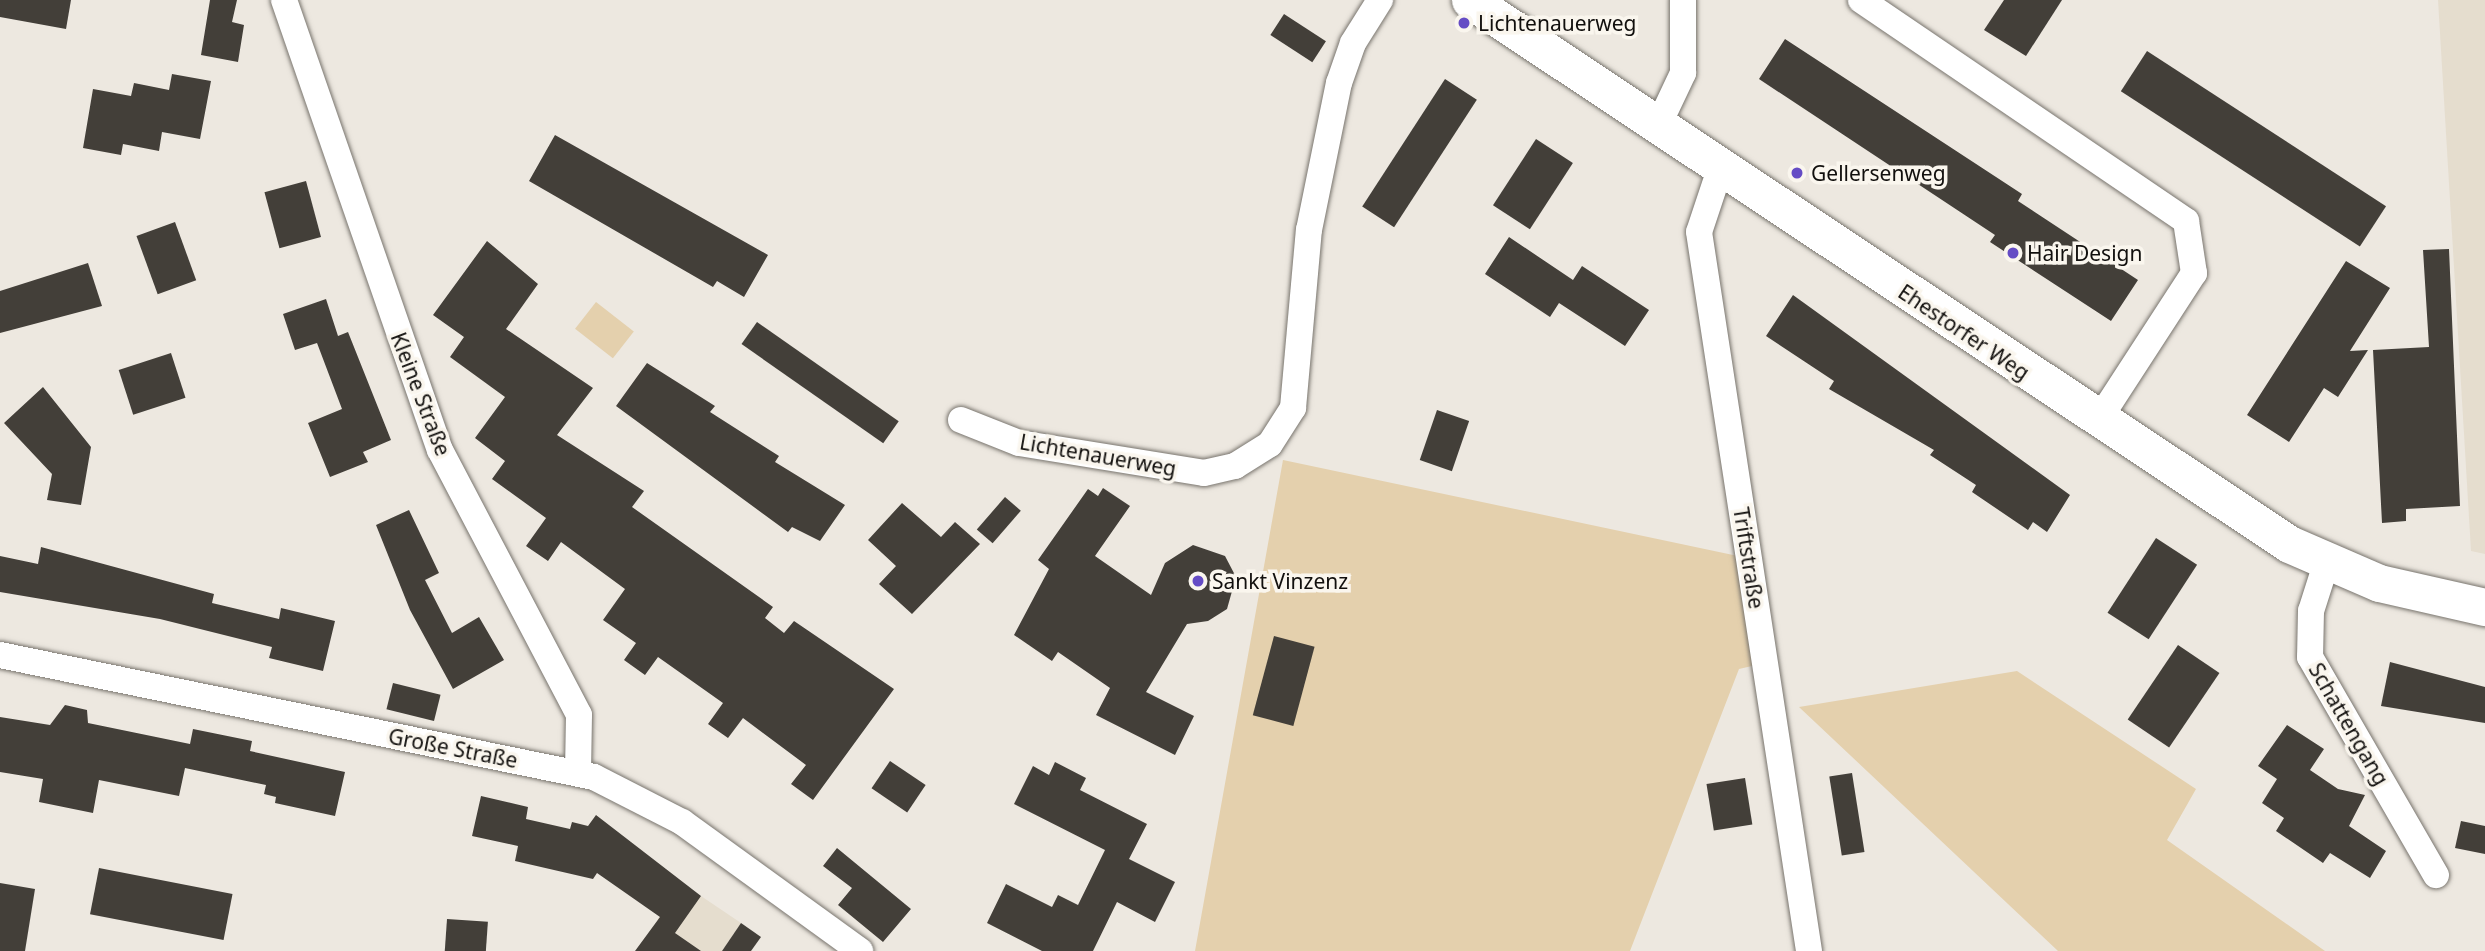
<!DOCTYPE html>
<html>
<head>
<meta charset="utf-8">
<style>
	body { margin:0 }
	#map { position:relative; width:2485px; height:951px; overflow:hidden; background:#ede8e0; font-family:"Noto Sans",sans-serif }
	div>[style] { position:absolute }
	.built>* { inset:0; background:#e5ddce }
	.green>* { inset:0; background:#e4d0ad; transform-origin:0 0 }
	.building>* { inset:0; background:#433f39; transform-origin:0 0 }
	.roads { filter:drop-shadow(0 0 2px #78746d) drop-shadow(0 0 2px #78746d) }
	.minor>* { height:26px; margin:-13px; padding:0 13px; transform-origin:13px; border-radius:13px; background:#fff }
	.secondary>* { height:37px; margin:-18.5px; padding:0 18.5px; transform-origin:18.5px; border-radius:18.5px; background:#fff }
	.dots>* { width:19px; height:19px; translate:-50% -50%; box-sizing:border-box; border:4px solid #faf6ee; border-radius:50% }
	span { translate:-50% -50%; white-space:nowrap; text-align:center; line-height:1.15; -webkit-text-stroke:7px #faf6ee; paint-order:stroke }
	.poi-label { font-size:21px; color:#110f0d }
	.left { translate:0 -50%; text-align:left }
	.street-label { font-size:21px; color:#110f0d }
</style>
</head>
<body>
<div id="map">
	<div class="built">
		<i style="clip-path:polygon(2438px 0,2485px 0,2485px 554px,2471px 551px)"></i>
		<i style="clip-path:polygon(701px 896px,741px 923px,722px 951px,678px 951px,685px 940px,657px 920px,670px 903px)"></i>
	</div>
	<div class="green">
		<i style="left:596px;top:302px;width:48px;height:34px;rotate:38deg"></i>
		<i style="clip-path:polygon(1283px 460px,1752px 559px,1765px 663px,1739px 669px,1630px 951px,1195px 951px)"></i>
		<i style="clip-path:polygon(2017px 671px,2196px 789px,2167px 840px,2325px 951px,2058px 951px,1799px 707px)"></i>
	</div>
	<div class="building">
		<i style="clip-path:polygon(0 0,71px 0,66px 29px,0 17px)"></i>
		<i style="clip-path:polygon(210px 0,237px 0,232px 22px,244px 25px,238px 62px,201px 55px)"></i>
		<i style="clip-path:polygon(2004px 0,2062px 0,2026px 56px,1984px 30px)"></i>
		<i style="left:1284px;top:14px;width:50px;height:25px;rotate:33deg"></i>
		<i style="clip-path:polygon(1785px 39px,2022px 194px,2018px 201px,2138px 280px,2111px 321px,1990px 242px,1995px 235px,1759px 79px)"></i>
		<i style="left:2147px;top:51px;width:285px;height:48px;rotate:33deg"></i>
		<i style="clip-path:polygon(172px 74px,211px 81px,200px 139px,162px 132px,159px 151px,123px 144px,121px 155px,83px 148px,93px 89px,131px 96px,134px 83px,169px 90px)"></i>
		<i style="left:1445px;top:79px;width:38px;height:152px;rotate:33deg"></i>
		<i style="clip-path:polygon(555px 135px,768px 255px,744px 297px,717px 281px,713px 287px,529px 181px)"></i>
		<i style="left:1536px;top:139px;width:44px;height:79px;rotate:33deg"></i>
		<i style="left:306px;top:181px;width:58px;height:43px;rotate:75deg"></i>
		<i style="left:175px;top:222px;width:62px;height:41px;rotate:70deg"></i>
		<i style="clip-path:polygon(1509px 237px,1573px 280px,1582px 266px,1649px 310px,1625px 346px,1559px 303px,1550px 317px,1485px 274px)"></i>
		<i style="clip-path:polygon(487px 241px,538px 284px,506px 329px,593px 388px,557px 435px,644px 491px,632px 507px,773px 607px,765px 618px,784px 633px,794px 621px,894px 689px,813px 800px,791px 784px,806px 765px,743px 718px,728px 738px,708px 724px,723px 703px,658px 657px,645px 675px,624px 660px,636px 643px,603px 620px,625px 589px,561px 542px,548px 561px,526px 546px,546px 518px,492px 479px,505px 461px,475px 438px,505px 397px,450px 357px,464px 337px,433px 315px)"></i>
		<i style="clip-path:polygon(2449px 249px,2460px 506px,2406px 509px,2406px 521px,2382px 523px,2373px 350px,2429px 347px,2423px 250px)"></i>
		<i style="clip-path:polygon(2346px 261px,2390px 288px,2350px 351px,2368px 350px,2338px 397px,2324px 388px,2289px 442px,2247px 415px)"></i>
		<i style="clip-path:polygon(88px 263px,102px 306px,0 333px,0 291px)"></i>
		<i style="clip-path:polygon(1793px 295px,2070px 495px,2047px 532px,2033px 522px,2028px 530px,1972px 492px,1976px 485px,1930px 455px,1934px 450px,1829px 389px,1834px 381px,1766px 336px)"></i>
		<i style="clip-path:polygon(326px 299px,338px 336px,348px 332px,391px 440px,363px 452px,368px 462px,330px 477px,308px 423px,342px 409px,317px 343px,295px 350px,283px 314px)"></i>
		<i style="left:757px;top:322px;width:173px;height:27px;rotate:35deg"></i>
		<i style="left:171px;top:353px;width:47px;height:55px;rotate:72deg"></i>
		<i style="clip-path:polygon(647px 363px,715px 406px,710px 412px,779px 456px,775px 462px,845px 505px,820px 541px,792px 527px,788px 532px,616px 406px)"></i>
		<i style="clip-path:polygon(43px 387px,91px 447px,81px 505px,47px 500px,52px 474px,4px 423px)"></i>
		<i style="left:1437px;top:410px;width:34px;height:53px;rotate:19deg"></i>
		<i style="clip-path:polygon(1103px 488px,1130px 506px,1095px 556px,1151px 595px,1165px 563px,1193px 545px,1225px 556px,1236px 577px,1227px 609px,1208px 621px,1187px 624px,1146px 692px,1194px 716px,1175px 755px,1096px 715px,1110px 688px,1058px 652px,1052px 661px,1014px 635px,1049px 569px,1038px 560px,1088px 489px,1098px 496px)"></i>
		<i style="left:1005px;top:497px;width:21px;height:43px;rotate:41deg"></i>
		<i style="clip-path:polygon(902px 503px,941px 537px,955px 522px,980px 544px,912px 614px,879px 584px,896px 566px,868px 540px)"></i>
		<i style="clip-path:polygon(409px 510px,439px 573px,425px 580px,452px 633px,479px 617px,504px 660px,453px 689px,410px 610px,376px 525px)"></i>
		<i style="left:2156px;top:538px;width:49px;height:89px;rotate:33deg"></i>
		<i style="clip-path:polygon(41px 547px,214px 594px,212px 603px,279px 619px,281px 608px,335px 621px,323px 671px,269px 658px,272px 647px,160px 619px,0 592px,0 556px,38px 564px)"></i>
		<i style="left:1274px;top:636px;width:42px;height:82px;rotate:15deg"></i>
		<i style="left:2178px;top:645px;width:50px;height:90px;rotate:34deg"></i>
		<i style="clip-path:polygon(2390px 662px,2485px 687px,2485px 723px,2381px 706px)"></i>
		<i style="left:393px;top:683px;width:49px;height:27px;rotate:14deg"></i>
		<i style="clip-path:polygon(65px 705px,87px 710px,88px 723px,190px 744px,193px 729px,252px 741px,250px 751px,345px 772px,335px 816px,275px 803px,276px 797px,264px 794px,266px 785px,185px 768px,179px 796px,99px 780px,93px 813px,39px 802px,43px 779px,0 772px,0 717px,50px 725px)"></i>
		<i style="clip-path:polygon(2287px 725px,2324px 749px,2310px 770px,2338px 789px,2365px 795px,2349px 826px,2386px 851px,2370px 878px,2330px 853px,2323px 863px,2276px 831px,2284px 818px,2262px 803px,2277px 779px,2258px 766px)"></i>
		<i style="left:890px;top:761px;width:43px;height:33px;rotate:34deg"></i>
		<i style="clip-path:polygon(1055px 762px,1086px 778px,1080px 790px,1147px 824px,1129px 859px,1175px 882px,1155px 922px,1117px 902px,1093px 951px,1042px 951px,987px 923px,1006px 884px,1052px 907px,1058px 895px,1078px 905px,1105px 850px,1014px 804px,1033px 766px,1049px 775px)"></i>
		<i style="left:1852px;top:773px;width:80px;height:23px;rotate:81deg"></i>
		<i style="left:1745px;top:778px;width:47px;height:39px;rotate:81deg"></i>
		<i style="clip-path:polygon(481px 796px,528px 807px,526px 819px,570px 829px,572px 822px,588px 826px,596px 815px,701px 896px,675px 933px,701px 951px,635px 951px,660px 917px,597px 873px,593px 879px,515px 861px,518px 846px,472px 836px)"></i>
		<i style="clip-path:polygon(2461px 821px,2485px 826px,2485px 854px,2455px 848px)"></i>
		<i style="clip-path:polygon(837px 848px,911px 909px,883px 942px,838px 905px,852px 888px,823px 866px)"></i>
		<i style="left:99px;top:868px;width:136px;height:47px;rotate:11deg"></i>
		<i style="clip-path:polygon(0 883px,35px 889px,25px 951px,0 951px)"></i>
		<i style="left:447px;top:919px;width:41px;height:32px;rotate:4deg"></i>
		<i style="clip-path:polygon(741px 923px,761px 937px,751px 951px,722px 951px)"></i>
	</div>
	<div class="roads">
		<div class="minor">
			<i style="left:284px;top:0;width:476px;rotate:70.9deg"></i>
			<i style="left:440px;top:450px;width:299px;rotate:62.3deg"></i>
			<i style="left:579px;top:715px;width:58px;rotate:91deg"></i>
			<i style="left:1861px;top:0;width:393px;rotate:34.2deg"></i>
			<i style="left:2186px;top:221px;width:53px;rotate:81.3deg"></i>
			<i style="left:2194px;top:273px;width:176px;rotate:123deg"></i>
			<i style="left:1658px;top:126px;width:59px;rotate:-64.7deg"></i>
			<i style="left:1683px;top:73px;width:73px;rotate:-90deg"></i>
			<i style="left:1720px;top:169px;width:66px;rotate:108.4deg"></i>
			<i style="left:1699px;top:232px;width:727px;rotate:81.3deg"></i>
			<i style="left:961px;top:420px;width:62px;rotate:21.6deg"></i>
			<i style="left:1019px;top:443px;width:187px;rotate:9.2deg"></i>
			<i style="left:1204px;top:473px;width:32px;rotate:-13deg"></i>
			<i style="left:1235px;top:466px;width:41px;rotate:-32.2deg"></i>
			<i style="left:1270px;top:444px;width:43px;rotate:-57.4deg"></i>
			<i style="left:1293px;top:408px;width:179px;rotate:-84.9deg"></i>
			<i style="left:1309px;top:230px;width:150px;rotate:-78.5deg"></i>
			<i style="left:1339px;top:83px;width:42px;rotate:-70.7deg"></i>
			<i style="left:1353px;top:43px;width:51px;rotate:-57.9deg"></i>
			<i style="left:2326px;top:564px;width:49px;rotate:107.7deg"></i>
			<i style="left:2311px;top:611px;width:46px;rotate:91.2deg"></i>
			<i style="left:2310px;top:657px;width:252px;rotate:60deg"></i>
			<i style="left:0;top:655px;width:606px;rotate:11.61deg"></i>
			<i style="left:594px;top:777px;width:99px;rotate:27.1deg"></i>
			<i style="left:682px;top:822px;width:220px;rotate:35.9deg"></i>
		</div>
		<div class="secondary">
			<i style="left:1470px;top:0;width:983px;rotate:33.59deg"></i>
			<i style="left:2289px;top:544px;width:98px;rotate:23.4deg"></i>
			<i style="left:2379px;top:583px;width:109px;rotate:12.8deg"></i>
		</div>
	</div>
	<div class="dots">
		<i style="left:1464px;top:23px;background:#654cc5"></i>
		<i style="left:1797px;top:173px;background:#654cc5"></i>
		<i style="left:2013px;top:253px;background:#654cc5"></i>
		<i style="left:1198px;top:581px;background:#654cc5"></i>
	</div>
	<div class="poi-label">
		<span class="left" style="left:1478px;top:23px">Lichtenauerweg</span>
		<span class="left" style="left:1811px;top:173px">Gellersenweg</span>
		<span class="left" style="left:2027px;top:253px">Hair Design</span>
		<span class="left" style="left:1212px;top:581px">Sankt Vinzenz</span>
	</div>
	<div class="street-label">
		<span style="left:1964px;top:332px;rotate:34deg">Ehestorfer Weg</span>
		<span style="left:421px;top:394px;rotate:69deg">Kleine Straße</span>
		<span style="left:1098px;top:455px;rotate:10deg">Lichtenauerweg</span>
		<span style="left:1749px;top:558px;rotate:81deg">Triftstraße</span>
		<span style="left:2349px;top:724px;rotate:60deg">Schattengang</span>
		<span style="left:453px;top:748px;rotate:11deg">Große Straße</span>
	</div>
</div>
</body>
</html>
